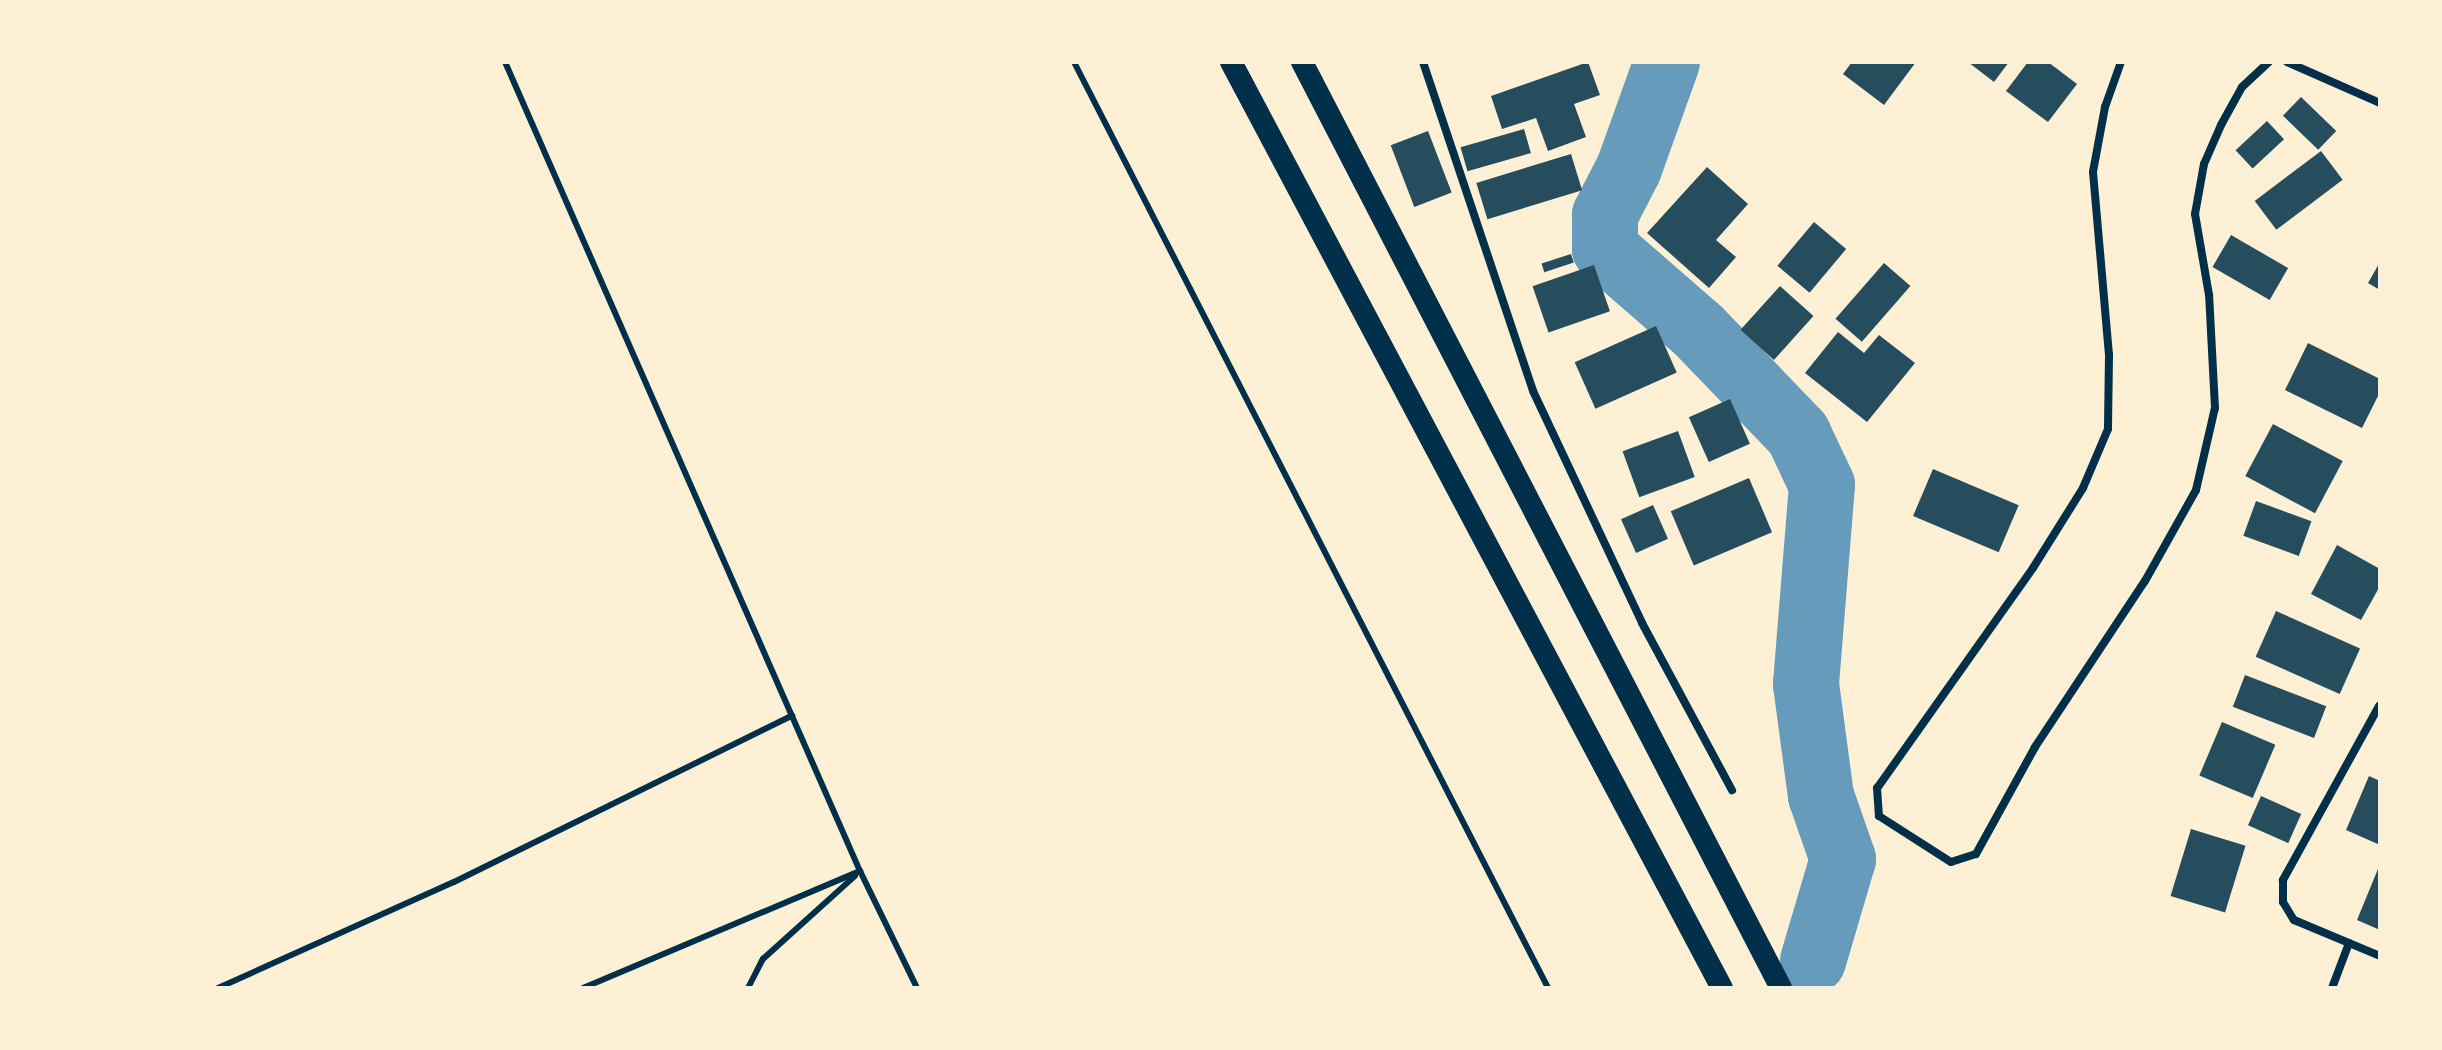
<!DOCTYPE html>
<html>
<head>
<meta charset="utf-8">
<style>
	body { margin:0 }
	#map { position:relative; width:2442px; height:1050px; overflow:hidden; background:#fdf0d5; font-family:Commissioner,sans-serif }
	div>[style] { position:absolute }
	.river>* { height:66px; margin:-33px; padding:0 33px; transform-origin:33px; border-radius:33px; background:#669bbc }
	.building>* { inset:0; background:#264d5e; transform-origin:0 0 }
	.service>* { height:6px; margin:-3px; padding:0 3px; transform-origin:3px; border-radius:3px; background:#003049 }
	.minor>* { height:8px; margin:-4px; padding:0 4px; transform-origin:4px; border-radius:4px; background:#003049 }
	.trunk>* { height:22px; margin:-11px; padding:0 11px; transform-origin:11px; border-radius:11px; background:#003049 }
	span { translate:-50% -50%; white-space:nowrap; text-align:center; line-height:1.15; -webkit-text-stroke:8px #fdf0d5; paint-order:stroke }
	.frame { position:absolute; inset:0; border:64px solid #fdf0d5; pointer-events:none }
</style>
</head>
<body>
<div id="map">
	<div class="river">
		<i style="left:1667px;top:62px;width:113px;rotate:109.7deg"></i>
		<i style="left:1629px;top:168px;width:53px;rotate:117.1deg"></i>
		<i style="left:1605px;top:215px;width:34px;rotate:90deg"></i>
		<i style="left:1605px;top:249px;width:125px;rotate:41.1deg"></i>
		<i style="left:1699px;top:331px;width:143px;rotate:46.1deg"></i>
		<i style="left:1798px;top:434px;width:56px;rotate:64.8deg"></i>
		<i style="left:1822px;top:485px;width:200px;rotate:94.6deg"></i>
		<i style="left:1806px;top:684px;width:113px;rotate:82.4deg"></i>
		<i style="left:1821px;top:796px;width:67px;rotate:70.8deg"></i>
		<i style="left:1843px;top:859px;width:106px;rotate:106.4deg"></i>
	</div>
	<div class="building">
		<i style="clip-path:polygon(1588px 62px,1600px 95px,1574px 104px,1586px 137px,1548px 151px,1536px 118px,1502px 129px,1491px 96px)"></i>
		<i style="clip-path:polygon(1852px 62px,1916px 62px,1884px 105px,1843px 74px)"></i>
		<i style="clip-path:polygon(1968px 62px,2009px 62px,1994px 82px)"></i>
		<i style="clip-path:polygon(2028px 62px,2048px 62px,2077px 84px,2048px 122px,2006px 91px)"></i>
		<i style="left:2301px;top:97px;width:49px;height:26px;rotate:44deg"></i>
		<i style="left:2267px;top:121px;width:25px;height:43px;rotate:47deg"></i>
		<i style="left:1524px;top:129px;width:25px;height:66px;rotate:74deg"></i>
		<i style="left:1428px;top:131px;width:66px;height:40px;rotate:69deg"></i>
		<i style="left:2321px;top:151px;width:36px;height:83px;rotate:53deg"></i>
		<i style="left:1571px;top:154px;width:38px;height:99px;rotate:73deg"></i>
		<i style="clip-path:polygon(1707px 167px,1748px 204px,1716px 240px,1736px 257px,1709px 288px,1647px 233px)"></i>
		<i style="left:1814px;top:222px;width:42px;height:57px;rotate:40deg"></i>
		<i style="left:2231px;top:235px;width:66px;height:37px;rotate:30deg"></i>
		<i style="left:1571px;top:254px;width:9px;height:31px;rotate:72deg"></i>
		<i style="clip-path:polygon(2380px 262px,2380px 290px,2368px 283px)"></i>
		<i style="left:1884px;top:263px;width:35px;height:74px;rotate:41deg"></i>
		<i style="left:1594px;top:265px;width:49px;height:65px;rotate:71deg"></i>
		<i style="left:1780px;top:286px;width:45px;height:59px;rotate:42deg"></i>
		<i style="left:1656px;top:326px;width:51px;height:89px;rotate:66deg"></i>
		<i style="clip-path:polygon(1838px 332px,1864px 353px,1879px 335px,1915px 363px,1867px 422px,1805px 373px)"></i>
		<i style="clip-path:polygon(2308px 343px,2380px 379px,2380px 392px,2362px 428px,2285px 390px)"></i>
		<i style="left:1730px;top:399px;width:49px;height:45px;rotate:66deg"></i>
		<i style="left:2273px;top:424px;width:79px;height:59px;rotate:28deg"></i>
		<i style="left:1678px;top:431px;width:49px;height:59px;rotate:70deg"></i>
		<i style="left:1933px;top:469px;width:93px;height:51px;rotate:23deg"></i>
		<i style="left:1749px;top:478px;width:59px;height:85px;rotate:67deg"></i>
		<i style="left:2256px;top:501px;width:59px;height:37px;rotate:20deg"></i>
		<i style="left:1653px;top:505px;width:37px;height:35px;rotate:66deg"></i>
		<i style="clip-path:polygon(2337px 545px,2380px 569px,2380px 586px,2361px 620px,2311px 594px)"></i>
		<i style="left:2276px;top:611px;width:92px;height:50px;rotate:24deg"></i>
		<i style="left:2245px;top:675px;width:87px;height:34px;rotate:21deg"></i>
		<i style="left:2222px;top:722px;width:58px;height:58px;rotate:23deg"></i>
		<i style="clip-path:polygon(2369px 776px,2380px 781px,2380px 845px,2346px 830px)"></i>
		<i style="left:2261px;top:796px;width:44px;height:32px;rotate:24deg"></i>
		<i style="left:2191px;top:829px;width:57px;height:70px;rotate:17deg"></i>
		<i style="clip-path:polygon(2380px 864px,2380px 930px,2357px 920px)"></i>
	</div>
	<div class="service">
		<i style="left:505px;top:62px;width:883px;rotate:66.31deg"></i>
		<i style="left:860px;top:871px;width:130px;rotate:64deg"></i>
		<i style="left:1074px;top:62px;width:1040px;rotate:62.89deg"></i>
		<i style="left:218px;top:988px;width:259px;rotate:-24.2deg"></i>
		<i style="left:454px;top:882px;width:377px;rotate:-26.2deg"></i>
		<i style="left:583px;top:988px;width:301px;rotate:-22.9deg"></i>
		<i style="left:748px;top:988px;width:33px;rotate:-63deg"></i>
		<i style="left:763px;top:959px;width:124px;rotate:-42.1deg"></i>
	</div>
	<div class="minor">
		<i style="left:1423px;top:62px;width:347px;rotate:71.5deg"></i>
		<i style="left:1533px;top:391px;width:256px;rotate:64.8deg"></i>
		<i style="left:1642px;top:623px;width:190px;rotate:61.7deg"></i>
		<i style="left:2121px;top:62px;width:48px;rotate:109.6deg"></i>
		<i style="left:2105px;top:107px;width:66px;rotate:100.5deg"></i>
		<i style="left:2093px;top:172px;width:184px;rotate:85deg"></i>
		<i style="left:2109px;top:355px;width:74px;rotate:90.8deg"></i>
		<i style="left:2108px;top:429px;width:64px;rotate:113deg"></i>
		<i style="left:2083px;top:488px;width:94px;rotate:122deg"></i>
		<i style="left:2033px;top:568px;width:270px;rotate:125.3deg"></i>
		<i style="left:1877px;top:788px;width:28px;rotate:86deg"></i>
		<i style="left:1879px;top:816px;width:85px;rotate:32.6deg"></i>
		<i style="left:1951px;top:862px;width:26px;rotate:-18deg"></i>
		<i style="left:1976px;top:854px;width:122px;rotate:-61.1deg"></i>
		<i style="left:2035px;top:747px;width:199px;rotate:-56.5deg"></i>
		<i style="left:2145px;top:581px;width:104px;rotate:-60.7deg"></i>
		<i style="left:2196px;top:490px;width:84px;rotate:-77deg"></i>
		<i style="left:2215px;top:408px;width:113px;rotate:-93deg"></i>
		<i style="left:2209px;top:295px;width:82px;rotate:-99.8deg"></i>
		<i style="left:2195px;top:214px;width:51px;rotate:-79.8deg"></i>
		<i style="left:2204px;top:164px;width:43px;rotate:-66.4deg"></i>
		<i style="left:2221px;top:125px;width:43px;rotate:-61.1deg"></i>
		<i style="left:2242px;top:87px;width:37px;rotate:-43deg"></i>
		<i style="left:2287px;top:62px;width:102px;rotate:23.8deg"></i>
		<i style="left:2379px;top:706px;width:199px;rotate:118.9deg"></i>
		<i style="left:2283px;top:880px;width:22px;rotate:90deg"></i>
		<i style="left:2283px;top:902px;width:21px;rotate:59deg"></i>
		<i style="left:2294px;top:920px;width:93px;rotate:22.7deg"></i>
		<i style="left:2332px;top:988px;width:48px;rotate:-69.3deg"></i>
	</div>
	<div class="trunk">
		<i style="left:1231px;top:62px;width:1048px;rotate:62.07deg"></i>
		<i style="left:1302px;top:62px;width:1043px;rotate:62.65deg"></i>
	</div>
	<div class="frame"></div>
</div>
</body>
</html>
